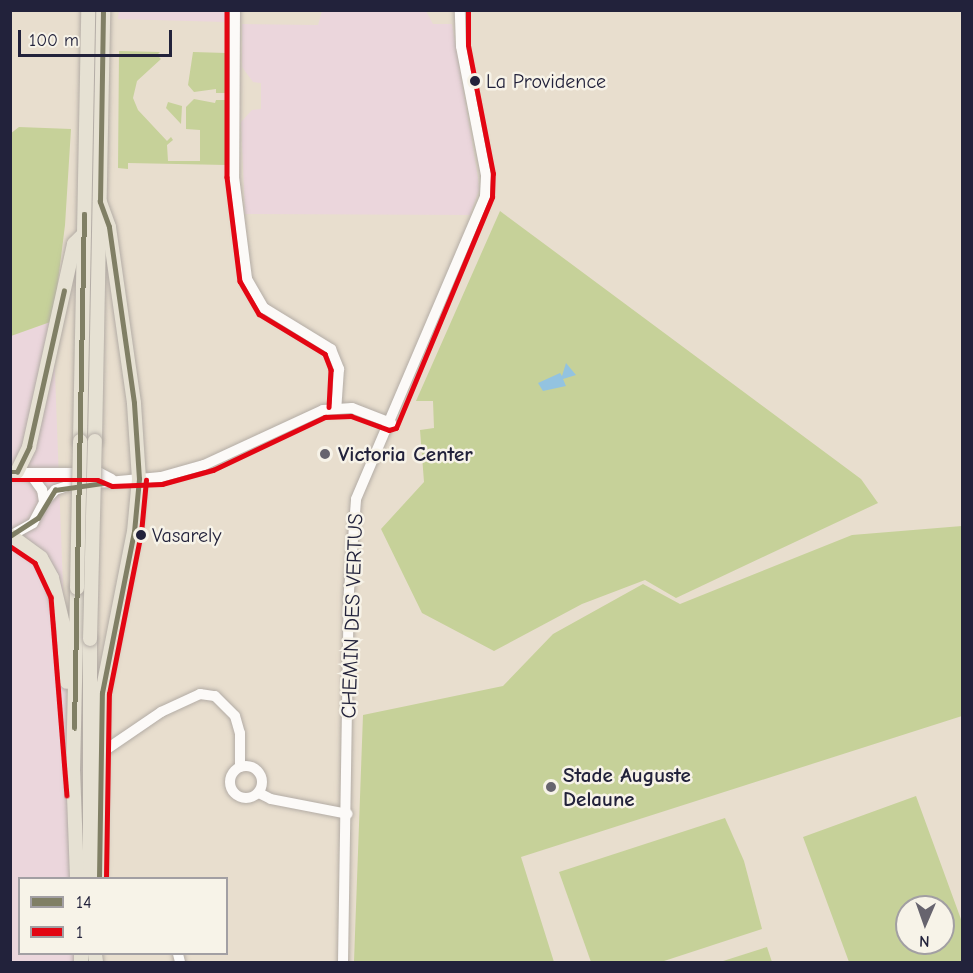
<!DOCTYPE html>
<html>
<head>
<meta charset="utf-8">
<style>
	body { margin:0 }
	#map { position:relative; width:973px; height:973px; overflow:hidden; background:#e8dece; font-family:"Comic Neue",sans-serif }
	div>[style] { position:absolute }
	.built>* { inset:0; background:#ebd6dc }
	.green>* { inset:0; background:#c6d199 }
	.water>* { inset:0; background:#93c3e0 }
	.roads { filter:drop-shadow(0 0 2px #b3aca5) drop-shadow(0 0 2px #b3aca5) }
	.minor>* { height:10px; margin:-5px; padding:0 5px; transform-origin:5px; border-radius:5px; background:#fcfaf8 }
	.minor>.ring { margin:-5px; padding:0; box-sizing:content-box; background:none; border:10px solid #fcfaf8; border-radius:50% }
	.major>* { height:14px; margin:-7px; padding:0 7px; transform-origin:7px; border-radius:7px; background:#e6e1d3 }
	.bridges { filter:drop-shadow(0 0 2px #b3aca5) drop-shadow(0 0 2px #b3aca5) }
	.major-bridge>* { height:14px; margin:-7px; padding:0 7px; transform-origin:7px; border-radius:7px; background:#e6e1d3 }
	.bus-1>* { height:4.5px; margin:-2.25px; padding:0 2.25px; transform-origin:2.25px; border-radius:2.25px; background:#807f65 }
	.bus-2>* { height:4.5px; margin:-2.25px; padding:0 2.25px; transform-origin:2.25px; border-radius:2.25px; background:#e30613 }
	.dots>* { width:16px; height:16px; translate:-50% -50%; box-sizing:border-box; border:3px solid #f7f3e8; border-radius:50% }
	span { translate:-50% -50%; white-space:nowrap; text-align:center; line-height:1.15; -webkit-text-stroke:5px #f7f3e8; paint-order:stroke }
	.bus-label { font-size:20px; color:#22223b }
	.left { translate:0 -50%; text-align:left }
	.poi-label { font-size:21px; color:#22223b; font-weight:700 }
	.street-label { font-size:21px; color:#22223b }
	.frame { position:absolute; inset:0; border:12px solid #22223b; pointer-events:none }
	.legend { position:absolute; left:18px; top:877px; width:210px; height:78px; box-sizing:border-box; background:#f7f3e8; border:2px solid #a29fa3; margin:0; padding:8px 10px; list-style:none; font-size:18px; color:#22223b }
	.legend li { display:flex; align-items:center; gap:12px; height:30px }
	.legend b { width:30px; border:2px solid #a29fa3 }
	.north { position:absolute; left:895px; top:895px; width:60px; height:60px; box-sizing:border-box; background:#f7f3e8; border:2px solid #a29fa3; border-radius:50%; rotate:182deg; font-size:16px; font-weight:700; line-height:24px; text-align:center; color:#22223b }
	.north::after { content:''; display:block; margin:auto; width:21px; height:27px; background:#67646e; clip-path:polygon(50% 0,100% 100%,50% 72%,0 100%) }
	.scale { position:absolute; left:18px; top:30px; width:154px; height:27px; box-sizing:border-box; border:3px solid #22223b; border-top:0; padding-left:8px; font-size:18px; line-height:21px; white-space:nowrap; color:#22223b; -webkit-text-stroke:4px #f7f3e8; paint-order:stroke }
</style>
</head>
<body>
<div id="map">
	<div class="built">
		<i style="clip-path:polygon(119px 11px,227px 11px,226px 22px,118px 19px)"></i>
		<i style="clip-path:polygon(322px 11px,426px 11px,433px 24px,452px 24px,478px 177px,479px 190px,470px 215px,245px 214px,241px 122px,252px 110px,261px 109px,261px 83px,253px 82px,242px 67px,242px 24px,318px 25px)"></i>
		<i style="clip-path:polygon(53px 321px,74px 878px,20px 878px,20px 954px,77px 954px,77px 962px,11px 962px,10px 336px)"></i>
	</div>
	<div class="green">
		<i style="clip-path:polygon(119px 51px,160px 52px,157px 55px,161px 59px,137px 81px,133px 98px,138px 110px,167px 141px,171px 137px,173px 140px,167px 145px,168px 161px,200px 161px,200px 130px,186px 129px,186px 107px,194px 99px,215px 103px,216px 100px,225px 100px,227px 165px,128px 163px,128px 169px,118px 168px)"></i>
		<i style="clip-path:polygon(193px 52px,226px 53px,225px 93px,216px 93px,216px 89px,194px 92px,188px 85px)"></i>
		<i style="clip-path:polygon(168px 102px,182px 106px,181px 124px,166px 108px)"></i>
		<i style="clip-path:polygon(19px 127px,71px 129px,65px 225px,53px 321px,11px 336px,10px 134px)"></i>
		<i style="clip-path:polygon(500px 211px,861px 479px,878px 503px,676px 598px,645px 580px,582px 604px,494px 651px,422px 613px,381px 529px,424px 482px,420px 430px,434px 428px,433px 401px,416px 401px)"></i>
		<i style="clip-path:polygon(962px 526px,962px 716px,521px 857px,554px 962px,354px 962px,363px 715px,503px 686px,553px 634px,643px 584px,680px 604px,852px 535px)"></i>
		<i style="clip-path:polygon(evenodd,916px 796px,962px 922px,962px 962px,849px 962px,803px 837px,916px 796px,907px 907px,943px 907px,943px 943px,907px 943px,907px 907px)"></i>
		<i style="clip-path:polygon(725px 818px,744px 861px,762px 929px,661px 962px,591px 962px,559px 872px)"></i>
		<i style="clip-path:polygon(767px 947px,772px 962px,720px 962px)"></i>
	</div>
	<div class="water">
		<i style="clip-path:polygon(566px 363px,576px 375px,563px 379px,566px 386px,543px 391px,538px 383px,560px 373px,562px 376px)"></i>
	</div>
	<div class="roads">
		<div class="minor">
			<i style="left:235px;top:10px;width:167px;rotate:90.3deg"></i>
			<i style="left:234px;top:177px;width:103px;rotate:82.7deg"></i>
			<i style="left:247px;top:279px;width:34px;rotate:60deg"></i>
			<i style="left:264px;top:308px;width:79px;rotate:31.5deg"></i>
			<i style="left:331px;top:349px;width:22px;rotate:68deg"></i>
			<i style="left:339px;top:369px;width:39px;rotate:94deg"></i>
			<i style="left:26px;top:473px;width:74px"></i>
			<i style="left:100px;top:473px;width:13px;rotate:27deg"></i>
			<i style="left:44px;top:502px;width:16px;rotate:-47deg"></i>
			<i style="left:55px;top:490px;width:13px;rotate:-18deg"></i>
			<i style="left:67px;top:486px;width:94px;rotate:-5.5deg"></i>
			<i style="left:161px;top:477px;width:45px;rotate:-15.6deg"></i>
			<i style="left:204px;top:465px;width:131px;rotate:-24.8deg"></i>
			<i style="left:323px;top:410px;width:29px;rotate:-4deg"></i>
			<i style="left:352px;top:408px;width:42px;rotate:21deg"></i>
			<i style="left:10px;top:536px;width:26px;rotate:-29deg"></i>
			<i style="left:33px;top:523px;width:24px;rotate:-62deg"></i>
			<i style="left:44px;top:502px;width:12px;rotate:-99deg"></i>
			<i style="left:42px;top:490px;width:17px;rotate:-126deg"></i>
			<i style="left:32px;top:476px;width:21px;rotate:-169deg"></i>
			<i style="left:101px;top:753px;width:73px;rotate:-34.3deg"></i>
			<i style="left:161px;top:712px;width:43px;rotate:-24.8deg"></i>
			<i style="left:200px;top:694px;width:15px;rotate:8deg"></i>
			<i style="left:215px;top:696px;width:28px;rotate:45deg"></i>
			<i style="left:235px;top:716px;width:18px;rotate:74deg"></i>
			<i style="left:240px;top:733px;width:34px;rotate:90deg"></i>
			<i class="ring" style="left:230px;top:766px;width:22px;height:22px"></i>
			<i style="left:259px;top:793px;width:13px;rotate:27deg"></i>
			<i style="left:271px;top:799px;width:78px;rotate:11deg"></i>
			<i style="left:178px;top:954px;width:8px;rotate:76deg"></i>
			<i style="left:343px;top:962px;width:371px;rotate:-89.1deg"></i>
			<i style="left:349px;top:591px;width:92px;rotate:-85.6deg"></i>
			<i style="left:356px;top:499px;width:329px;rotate:-66.9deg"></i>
			<i style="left:485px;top:196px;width:21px;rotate:-87deg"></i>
			<i style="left:486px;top:175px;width:131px;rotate:-101deg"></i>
			<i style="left:461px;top:46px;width:36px;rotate:-92deg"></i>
		</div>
		<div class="major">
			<i style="left:80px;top:441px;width:431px;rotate:-88.9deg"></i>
			<i style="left:95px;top:441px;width:431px;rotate:-88.9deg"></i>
			<i style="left:17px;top:472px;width:28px;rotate:-64deg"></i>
			<i style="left:29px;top:447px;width:208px;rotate:-77.5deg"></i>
			<i style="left:74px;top:244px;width:14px;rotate:-45deg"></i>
			<i style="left:11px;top:536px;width:37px;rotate:36deg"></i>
			<i style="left:41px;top:558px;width:23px;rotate:61deg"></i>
			<i style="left:52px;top:578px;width:47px;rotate:76.6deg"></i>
			<i style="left:63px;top:624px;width:58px;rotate:86.1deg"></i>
			<i style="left:90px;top:639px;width:239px;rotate:90deg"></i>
			<i style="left:77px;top:878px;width:107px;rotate:-92.1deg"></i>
			<i style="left:73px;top:771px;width:183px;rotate:-88.7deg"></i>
			<i style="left:99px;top:878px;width:185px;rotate:-89.1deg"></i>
			<i style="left:102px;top:693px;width:164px;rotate:-78.8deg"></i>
			<i style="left:134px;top:532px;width:53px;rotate:-84.6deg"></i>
			<i style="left:139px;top:479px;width:76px;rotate:-93.8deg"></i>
			<i style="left:134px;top:403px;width:178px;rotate:-98.1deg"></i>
			<i style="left:109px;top:227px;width:27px;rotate:-110deg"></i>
			<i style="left:81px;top:954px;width:8px;rotate:90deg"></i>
			<i style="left:95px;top:954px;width:8px;rotate:83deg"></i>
		</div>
	</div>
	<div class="bridges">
		<div class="major-bridge">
			<i style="left:77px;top:588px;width:147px;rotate:-88.8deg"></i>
			<i style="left:90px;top:639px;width:198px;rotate:-88.6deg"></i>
		</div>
	</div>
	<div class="bus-1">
		<i style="left:10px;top:472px;width:7px"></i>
		<i style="left:17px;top:472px;width:28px;rotate:-64deg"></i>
		<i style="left:29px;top:447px;width:160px;rotate:-77.4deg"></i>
		<i style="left:10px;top:536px;width:33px;rotate:-33deg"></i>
		<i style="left:38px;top:518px;width:33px;rotate:-59deg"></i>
		<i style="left:55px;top:490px;width:49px;rotate:-8.3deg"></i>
		<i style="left:74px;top:728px;width:514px;rotate:-88.89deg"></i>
		<i style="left:99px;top:878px;width:185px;rotate:-89.1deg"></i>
		<i style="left:102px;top:693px;width:164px;rotate:-78.8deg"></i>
		<i style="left:134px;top:532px;width:53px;rotate:-84.6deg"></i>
		<i style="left:139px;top:479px;width:76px;rotate:-93.8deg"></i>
		<i style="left:134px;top:403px;width:178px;rotate:-98.1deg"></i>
		<i style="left:109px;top:227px;width:27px;rotate:-110deg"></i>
		<i style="left:100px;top:202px;width:192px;rotate:-89.1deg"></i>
	</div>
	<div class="bus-2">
		<i style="left:227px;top:10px;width:167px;rotate:90deg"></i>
		<i style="left:227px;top:177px;width:105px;rotate:82.9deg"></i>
		<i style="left:240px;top:281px;width:38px;rotate:60deg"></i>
		<i style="left:259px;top:314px;width:77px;rotate:31.2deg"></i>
		<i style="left:325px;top:354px;width:17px;rotate:69deg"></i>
		<i style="left:331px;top:370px;width:37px;rotate:93deg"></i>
		<i style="left:10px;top:480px;width:88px"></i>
		<i style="left:98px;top:480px;width:15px;rotate:23deg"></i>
		<i style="left:112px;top:486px;width:50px;rotate:-2.3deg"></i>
		<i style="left:162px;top:484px;width:53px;rotate:-15.4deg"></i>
		<i style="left:213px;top:470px;width:124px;rotate:-25.3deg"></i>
		<i style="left:325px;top:417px;width:26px;rotate:-2deg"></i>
		<i style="left:351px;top:416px;width:40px;rotate:20.2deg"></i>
		<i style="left:389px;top:430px;width:7px;rotate:-16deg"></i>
		<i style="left:396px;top:428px;width:250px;rotate:-67.4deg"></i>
		<i style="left:492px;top:197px;width:23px;rotate:-88deg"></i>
		<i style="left:493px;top:174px;width:131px;rotate:-101deg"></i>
		<i style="left:468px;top:45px;width:35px;rotate:-90deg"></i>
		<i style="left:10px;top:546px;width:30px;rotate:34deg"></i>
		<i style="left:35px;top:563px;width:38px;rotate:65deg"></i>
		<i style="left:51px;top:597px;width:199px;rotate:85.4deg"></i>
		<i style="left:106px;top:878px;width:184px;rotate:-89.1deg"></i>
		<i style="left:109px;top:694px;width:164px;rotate:-78.8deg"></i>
		<i style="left:141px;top:533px;width:53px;rotate:-84.6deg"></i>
	</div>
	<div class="dots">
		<i style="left:475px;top:81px;background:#22223b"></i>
		<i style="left:325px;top:454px;background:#67646e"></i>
		<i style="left:141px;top:535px;background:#22223b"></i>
		<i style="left:551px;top:787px;background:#67646e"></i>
	</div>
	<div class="bus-label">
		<span class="left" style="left:486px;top:81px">La Providence</span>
		<span class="left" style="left:152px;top:535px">Vasarely</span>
	</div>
	<div class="poi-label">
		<span class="left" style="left:338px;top:454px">Victoria Center</span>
		<span class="left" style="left:563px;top:787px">Stade Auguste<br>Delaune</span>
	</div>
	<div class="street-label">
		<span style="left:352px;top:616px;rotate:-88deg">CHEMIN DES VERTUS</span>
	</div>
	<div class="frame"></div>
	<ul class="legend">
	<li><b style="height:8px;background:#807f65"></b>14</li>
	<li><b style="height:8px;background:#e30613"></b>1</li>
	</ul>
	<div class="north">N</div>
	<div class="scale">100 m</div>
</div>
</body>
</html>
